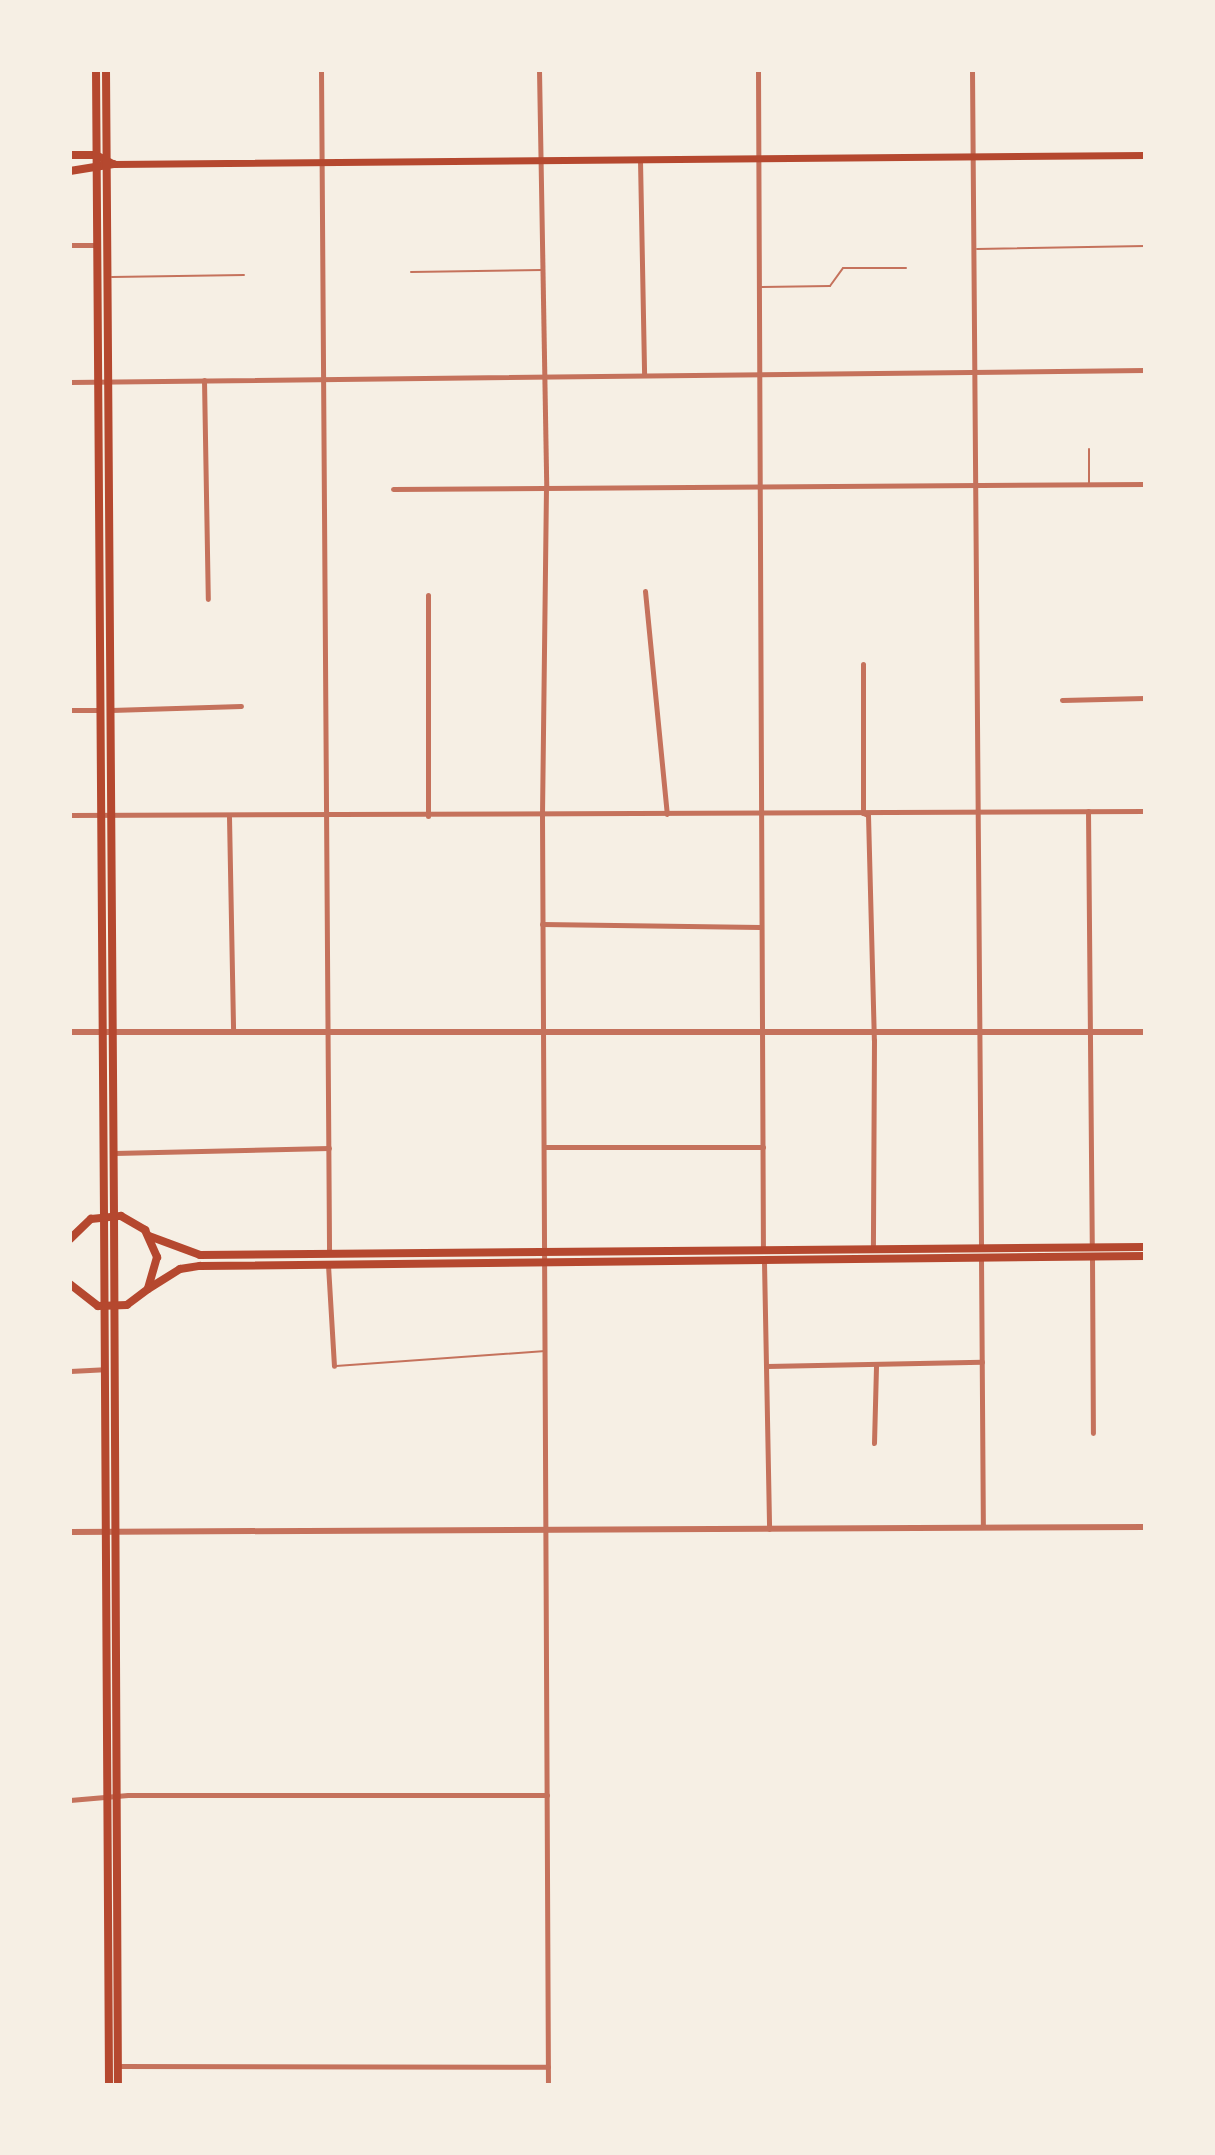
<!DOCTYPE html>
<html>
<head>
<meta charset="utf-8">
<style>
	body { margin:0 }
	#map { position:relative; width:1215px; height:2155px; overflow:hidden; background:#f6efe4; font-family:Barlow,sans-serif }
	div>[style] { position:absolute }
	.service>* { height:2px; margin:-1px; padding:0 1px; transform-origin:1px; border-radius:1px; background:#c5725c }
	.minor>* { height:5px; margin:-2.5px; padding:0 2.5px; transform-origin:2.5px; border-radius:2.5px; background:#c5725c }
	.tertiary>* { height:6px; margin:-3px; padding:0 3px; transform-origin:3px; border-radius:3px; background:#c5725c }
	.secondary>* { height:7px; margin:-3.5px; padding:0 3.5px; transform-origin:3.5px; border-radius:3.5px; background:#b5482f }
	.primary>* { height:8px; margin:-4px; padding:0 4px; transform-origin:4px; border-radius:4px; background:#b5482f }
	.trunk>* { height:8px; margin:-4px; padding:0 4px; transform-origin:4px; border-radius:4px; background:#b5482f }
	span { translate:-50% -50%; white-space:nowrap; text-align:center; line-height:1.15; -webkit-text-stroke:8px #f6efe4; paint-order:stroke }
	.frame { position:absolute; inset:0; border:72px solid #f6efe4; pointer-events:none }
</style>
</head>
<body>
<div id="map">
	<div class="service">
		<i style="left:977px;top:249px;width:168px;rotate:-1deg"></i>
		<i style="left:411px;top:272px;width:131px;rotate:-0.9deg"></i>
		<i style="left:112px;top:277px;width:132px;rotate:-0.9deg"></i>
		<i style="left:761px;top:287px;width:69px;rotate:-0.8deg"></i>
		<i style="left:830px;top:286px;width:22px;rotate:-54deg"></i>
		<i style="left:843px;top:268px;width:63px"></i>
		<i style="left:1089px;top:484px;width:35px;rotate:-90deg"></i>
		<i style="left:336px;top:1366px;width:210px;rotate:-4.1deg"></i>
	</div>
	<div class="minor">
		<i style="left:321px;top:70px;width:1184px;rotate:89.61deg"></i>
		<i style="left:539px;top:70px;width:417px;rotate:89deg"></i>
		<i style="left:546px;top:487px;width:328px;rotate:90.7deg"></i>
		<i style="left:542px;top:815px;width:1270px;rotate:89.73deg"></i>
		<i style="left:758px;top:70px;width:1181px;rotate:89.76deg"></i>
		<i style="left:972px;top:70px;width:1179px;rotate:89.56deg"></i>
		<i style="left:640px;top:160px;width:215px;rotate:88.9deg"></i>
		<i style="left:70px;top:245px;width:26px"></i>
		<i style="left:204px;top:380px;width:219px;rotate:89deg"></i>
		<i style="left:70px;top:382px;width:1075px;rotate:-0.64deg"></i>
		<i style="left:393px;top:489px;width:752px;rotate:-0.38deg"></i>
		<i style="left:645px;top:591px;width:224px;rotate:84.4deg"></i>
		<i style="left:428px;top:595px;width:221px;rotate:90deg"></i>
		<i style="left:863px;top:664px;width:149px;rotate:90deg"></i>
		<i style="left:863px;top:813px;width:5px;rotate:22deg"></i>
		<i style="left:868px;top:815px;width:225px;rotate:88.5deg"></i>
		<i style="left:874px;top:1040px;width:209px;rotate:90.3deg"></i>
		<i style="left:1062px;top:700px;width:83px;rotate:-1.4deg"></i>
		<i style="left:70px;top:710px;width:30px"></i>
		<i style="left:111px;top:710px;width:130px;rotate:-1.8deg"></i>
		<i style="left:1088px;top:811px;width:437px;rotate:89.5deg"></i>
		<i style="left:70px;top:815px;width:1075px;rotate:-0.21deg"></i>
		<i style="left:229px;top:817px;width:215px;rotate:88.9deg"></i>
		<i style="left:542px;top:924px;width:218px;rotate:0.8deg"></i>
		<i style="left:544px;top:1147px;width:219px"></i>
		<i style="left:114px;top:1153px;width:215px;rotate:-1.3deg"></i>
		<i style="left:1092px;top:1256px;width:177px;rotate:89.7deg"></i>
		<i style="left:981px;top:1257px;width:270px;rotate:89.6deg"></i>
		<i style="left:764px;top:1262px;width:267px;rotate:88.9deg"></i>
		<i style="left:328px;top:1265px;width:101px;rotate:86.6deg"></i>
		<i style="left:767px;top:1366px;width:215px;rotate:-1.1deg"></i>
		<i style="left:70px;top:1371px;width:34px;rotate:-3deg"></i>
		<i style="left:874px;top:1443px;width:78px;rotate:-88.5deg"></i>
		<i style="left:70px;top:1800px;width:58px;rotate:-4.9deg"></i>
		<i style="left:128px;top:1795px;width:419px"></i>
		<i style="left:117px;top:2066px;width:431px;rotate:0.1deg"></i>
	</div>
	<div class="tertiary">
		<i style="left:70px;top:1032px;width:1075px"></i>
		<i style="left:70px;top:1532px;width:1075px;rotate:-0.27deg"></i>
	</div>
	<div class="secondary">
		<i style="left:113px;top:164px;width:1032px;rotate:-0.5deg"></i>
	</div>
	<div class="primary">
		<i style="left:70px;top:155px;width:26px"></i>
		<i style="left:96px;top:155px;width:19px;rotate:28deg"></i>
		<i style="left:70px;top:171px;width:44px;rotate:-9.2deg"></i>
		<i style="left:104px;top:1215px;width:870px;rotate:89.67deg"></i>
		<i style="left:114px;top:1215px;width:870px;rotate:89.74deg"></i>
	</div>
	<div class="trunk">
		<i style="left:96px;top:70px;width:1145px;rotate:89.6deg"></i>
		<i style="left:106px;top:70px;width:1145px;rotate:89.6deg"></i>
		<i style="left:149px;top:1236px;width:54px;rotate:20.4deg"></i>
		<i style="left:200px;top:1255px;width:945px;rotate:-0.49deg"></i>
		<i style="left:70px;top:1239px;width:29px;rotate:-44deg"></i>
		<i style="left:91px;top:1219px;width:30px;rotate:-6deg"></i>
		<i style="left:121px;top:1216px;width:28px;rotate:30deg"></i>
		<i style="left:145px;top:1230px;width:30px;rotate:66deg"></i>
		<i style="left:157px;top:1257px;width:33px;rotate:106deg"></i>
		<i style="left:148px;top:1289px;width:26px;rotate:143deg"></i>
		<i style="left:127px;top:1305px;width:29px;rotate:178deg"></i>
		<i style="left:98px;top:1306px;width:36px;rotate:-142deg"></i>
		<i style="left:148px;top:1289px;width:38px;rotate:-32deg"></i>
		<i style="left:180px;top:1269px;width:20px;rotate:-9deg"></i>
		<i style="left:200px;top:1266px;width:945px;rotate:-0.61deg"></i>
	</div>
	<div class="frame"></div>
</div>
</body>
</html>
